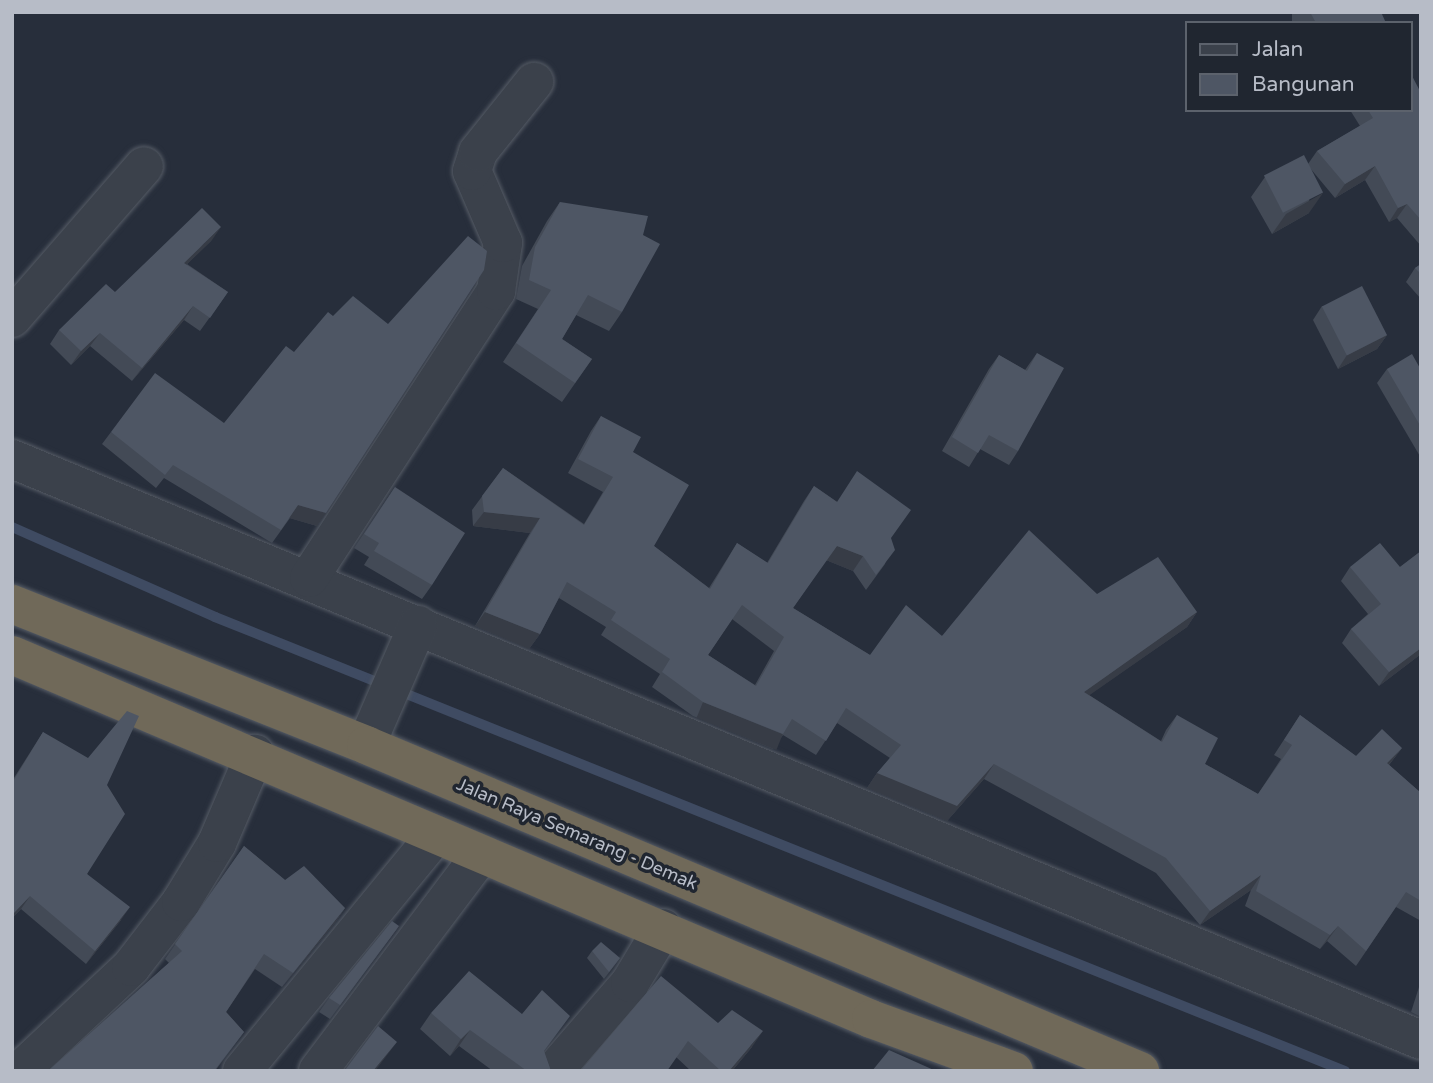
<!DOCTYPE html>
<html>
<head>
<meta charset="utf-8">
<style>
	body { margin:0 }
	#map { position:relative; width:1433px; height:1083px; overflow:hidden; background:#272e3b; font-family:"Varela Round",sans-serif }
	div>[style] { position:absolute }
	.stream>* { height:10px; margin:-5px; padding:0 5px; transform-origin:5px; border-radius:5px; background:#3f4b62 }
	.roads { filter:drop-shadow(0 0 2px #565c66) drop-shadow(0 0 2px #565c66) }
	.minor>* { height:38px; margin:-19px; padding:0 19px; transform-origin:19px; border-radius:19px; background:#3b414b }
	.highway>* { height:38px; margin:-19px; padding:0 19px; transform-origin:19px; border-radius:19px; background:#706959 }
	.wall>* { inset:0; background:#434a56; transform-origin:0 0 }
	.shaded-wall>* { inset:0; background:#373c46; transform-origin:0 0 }
	.building>* { inset:0; background:#4e5664; transform-origin:0 0 }
	span { translate:-50% -50%; white-space:nowrap; text-align:center; line-height:1.15; -webkit-text-stroke:7px #202630; paint-order:stroke }
	.street-label { font-size:18px; color:#b7bcc7 }
	.frame { position:absolute; inset:0; border:14px solid #b7bcc7; pointer-events:none }
	.legend { position:absolute; left:1185px; top:21px; width:228px; height:91px; box-sizing:border-box; background:#202630; border:2px solid #5c626c; margin:0; padding:9px 12px; list-style:none; font-size:21px; color:#b7bcc7 }
	.legend li { display:flex; align-items:center; gap:14px; height:35px }
	.legend b { width:35px; border:2px solid #5c626c }
</style>
</head>
<body>
<div id="map">
	<div class="stream">
		<i style="left:12px;top:527px;width:222px;rotate:23.9deg"></i>
		<i style="left:215px;top:617px;width:1218px;rotate:21.89deg"></i>
	</div>
	<div class="roads">
		<div class="minor">
			<i style="left:12px;top:318px;width:201px;rotate:-49deg"></i>
			<i style="left:12px;top:459px;width:1524px;rotate:22.41deg"></i>
			<i style="left:309px;top:578px;width:343px;rotate:-56.9deg"></i>
			<i style="left:496px;top:291px;width:49px;rotate:-81.7deg"></i>
			<i style="left:503px;top:243px;width:78px;rotate:-113.3deg"></i>
			<i style="left:472px;top:171px;width:20px;rotate:-72deg"></i>
			<i style="left:478px;top:152px;width:90px;rotate:-51.3deg"></i>
			<i style="left:366px;top:745px;width:131px;rotate:-66.6deg"></i>
			<i style="left:20px;top:1071px;width:152px;rotate:-43.1deg"></i>
			<i style="left:131px;top:967px;width:82px;rotate:-52.4deg"></i>
			<i style="left:181px;top:902px;width:69px;rotate:-58.6deg"></i>
			<i style="left:217px;top:843px;width:97px;rotate:-66.9deg"></i>
			<i style="left:242px;top:1071px;width:303px;rotate:-50.6deg"></i>
			<i style="left:318px;top:1071px;width:269px;rotate:-53deg"></i>
			<i style="left:554px;top:1071px;width:116px;rotate:-49.2deg"></i>
			<i style="left:630px;top:983px;width:64px;rotate:-59deg"></i>
		</div>
		<div class="highway">
			<i style="left:12px;top:604px;width:381px;rotate:21.7deg"></i>
			<i style="left:366px;top:745px;width:840px;rotate:22.84deg"></i>
			<i style="left:12px;top:655px;width:933px;rotate:22.96deg"></i>
			<i style="left:871px;top:1019px;width:152px;rotate:20deg"></i>
		</div>
	</div>
	<div class="wall">
		<i style="left:1292px;top:12px;width:89px;height:13px"></i>
		<i style="clip-path:polygon(1421px 93px,1421px 246px,1397px 218px,1389px 222px,1365px 180px,1335px 198px,1310px 168px,1309px 213px,1272px 234px,1251px 197px,1265px 177px,1308px 164px,1317px 151px,1360px 126px,1350px 110px,1410px 110px)"></i>
		<i style="clip-path:polygon(560px 202px,622px 312px,609px 331px,576px 315px,562px 339px,592px 359px,562px 402px,503px 362px,538px 309px,516px 299px,522px 266px,547px 221px)"></i>
		<i style="clip-path:polygon(212px 240px,187px 264px,228px 292px,200px 331px,184px 320px,132px 381px,90px 346px,71px 365px,50px 344px,59px 330px,115px 292px)"></i>
		<i style="clip-path:polygon(1421px 264px,1421px 299px,1406px 282px,1415px 268px)"></i>
		<i style="clip-path:polygon(1322px 306px,1387px 335px,1377px 349px,1338px 369px,1313px 320px)"></i>
		<i style="clip-path:polygon(1037px 353px,1018px 451px,1009px 465px,980px 449px,969px 467px,942px 451px,989px 369px,999px 355px,1025px 370px)"></i>
		<i style="clip-path:polygon(1387px 369px,1421px 370px,1421px 458px,1377px 383px)"></i>
		<i style="clip-path:polygon(evenodd,601px 416px,633px 452px,654px 546px,709px 588px,737px 543px,767px 563px,804px 501px,814px 486px,891px 539px,885px 564px,866px 590px,853px 571px,826px 560px,793px 608px,870px 655px,1097px 594px,1197px 612px,1187px 627px,1089px 695px,1161px 741px,1166px 730px,1177px 715px,1205px 764px,1258px 794px,1281px 759px,1274px 755px,1300px 715px,1356px 756px,1402px 748px,1389px 765px,1421px 793px,1421px 921px,1396px 907px,1356px 966px,1327px 941px,1320px 949px,1245px 906px,1251px 890px,1200px 925px,1156px 873px,984px 779px,947px 821px,867px 788px,877px 773px,890px 758px,837px 723px,816px 755px,783px 735px,773px 749px,693px 716px,652px 687px,660px 674px,601px 635px,606px 627px,559px 598px,540px 634px,529px 649px,475px 626px,530px 533px,473px 526px,472px 510px,503px 468px,584px 524px,603px 492px,568px 473px,591px 431px,601px 416px,732px 619px,774px 651px,755px 685px,708px 655px,732px 619px)"></i>
		<i style="clip-path:polygon(111px 432px,326px 513px,317px 526px,290px 518px,272px 543px,164px 478px,156px 488px,102px 444px)"></i>
		<i style="clip-path:polygon(395px 487px,432px 585px,422px 599px,364px 565px,369px 557px,354px 548px)"></i>
		<i style="clip-path:polygon(1421px 551px,1421px 654px,1379px 686px,1342px 643px,1351px 629px,1368px 614px,1341px 581px,1350px 567px,1400px 567px)"></i>
		<i style="clip-path:polygon(43px 732px,107px 785px,87px 874px,121px 920px,86px 964px,21px 909px,12px 918px,12px 781px)"></i>
		<i style="clip-path:polygon(244px 846px,285px 880px,345px 908px,335px 923px,282px 987px,255px 969px,226px 1012px,244px 1032px,215px 1071px,48px 1071px,169px 963px,165px 959px)"></i>
		<i style="clip-path:polygon(399px 926px,330px 1019px,319px 1012px,329px 998px)"></i>
		<i style="clip-path:polygon(592px 951px,620px 958px,604px 979px,587px 958px)"></i>
		<i style="clip-path:polygon(1420px 984px,1421px 984px,1421px 1017px,1411px 1012px)"></i>
		<i style="clip-path:polygon(431px 1013px,544px 1052px,551px 1071px,493px 1071px,459px 1046px,450px 1056px,420px 1029px)"></i>
		<i style="clip-path:polygon(718px 1023px,752px 1047px,732px 1071px,691px 1071px,676px 1057px,577px 1071px)"></i>
	</div>
	<div class="shaded-wall">
		<i style="clip-path:polygon(1375px 166px,1365px 180px,1335px 198px,1345px 184px)"></i>
		<i style="clip-path:polygon(1323px 193px,1309px 213px,1272px 234px,1286px 214px)"></i>
		<i style="clip-path:polygon(1407px 204px,1397px 218px,1389px 222px,1398px 208px)"></i>
		<i style="clip-path:polygon(221px 227px,212px 240px,175px 276px,184px 263px)"></i>
		<i style="clip-path:polygon(193px 306px,184px 320px,132px 381px,142px 368px)"></i>
		<i style="clip-path:polygon(100px 333px,90px 346px,71px 365px,81px 351px)"></i>
		<i style="clip-path:polygon(1387px 335px,1377px 349px,1338px 369px,1347px 355px)"></i>
		<i style="clip-path:polygon(298px 505px,326px 513px,317px 526px,289px 518px)"></i>
		<i style="clip-path:polygon(484px 512px,540px 518px,530px 533px,473px 526px)"></i>
		<i style="clip-path:polygon(837px 546px,863px 556px,853px 571px,826px 560px)"></i>
		<i style="clip-path:polygon(485px 612px,540px 634px,529px 649px,475px 626px)"></i>
		<i style="clip-path:polygon(1197px 612px,1187px 627px,1074px 706px,1084px 692px)"></i>
		<i style="clip-path:polygon(1421px 648px,1421px 654px,1379px 686px,1389px 672px)"></i>
		<i style="left:703px;top:702px;width:86px;height:17px;rotate:22deg"></i>
		<i style="clip-path:polygon(1402px 748px,1391px 762px,1377px 777px,1387px 763px)"></i>
		<i style="clip-path:polygon(994px 764px,984px 779px,947px 821px,867px 788px,877px 773px)"></i>
		<i style="clip-path:polygon(1261px 875px,1251px 890px,1200px 925px,1210px 911px)"></i>
		<i style="clip-path:polygon(30px 896px,21px 909px,12px 918px,12px 915px)"></i>
		<i style="clip-path:polygon(130px 907px,121px 920px,86px 964px,95px 951px)"></i>
		<i style="clip-path:polygon(345px 908px,335px 923px,282px 987px,293px 973px)"></i>
		<i style="clip-path:polygon(1338px 926px,1327px 941px,1320px 949px,1330px 935px)"></i>
		<i style="clip-path:polygon(470px 1030px,459px 1046px,450px 1056px,461px 1039px)"></i>
		<i style="clip-path:polygon(763px 1031px,752px 1047px,732px 1071px,729px 1071px)"></i>
		<i style="clip-path:polygon(397px 1042px,375px 1071px,373px 1071px)"></i>
	</div>
	<div class="building">
		<i style="clip-path:polygon(1310px 12px,1381px 12px,1386px 23px,1316px 23px)"></i>
		<i style="clip-path:polygon(1410px 72px,1421px 93px,1421px 220px,1407px 204px,1398px 208px,1375px 166px,1345px 184px,1317px 151px,1373px 118px,1368px 110px,1410px 110px)"></i>
		<i style="left:1304px;top:155px;width:42px;height:45px;rotate:63deg"></i>
		<i style="clip-path:polygon(560px 202px,648px 216px,643px 235px,660px 244px,622px 312px,588px 295px,562px 339px,592px 359px,575px 383px,516px 343px,551px 290px,529px 280px,535px 247px)"></i>
		<i style="clip-path:polygon(202px 208px,221px 227px,184px 263px,228px 292px,210px 318px,193px 306px,142px 368px,100px 333px,81px 351px,59px 330px,106px 284px,115px 292px)"></i>
		<i style="clip-path:polygon(468px 236px,487px 251px,484px 270px,326px 513px,298px 505px,281px 530px,173px 465px,165px 475px,111px 432px,155px 373px,224px 423px,286px 346px,294px 352px,328px 312px,333px 316px,353px 296px,388px 324px)"></i>
		<i style="clip-path:polygon(1421px 264px,1421px 274px,1415px 268px)"></i>
		<i style="left:1362px;top:286px;width:55px;height:45px;rotate:63deg"></i>
		<i style="clip-path:polygon(1037px 353px,1064px 368px,1018px 451px,989px 435px,978px 453px,952px 437px,999px 355px,1027px 371px)"></i>
		<i style="clip-path:polygon(1412px 354px,1421px 370px,1421px 427px,1387px 369px)"></i>
		<i style="clip-path:polygon(evenodd,601px 416px,641px 437px,633px 452px,689px 485px,654px 546px,710px 589px,737px 543px,768px 563px,814px 486px,837px 502px,857px 471px,911px 510px,891px 538px,895px 550px,876px 575px,863px 556px,837px 546px,793px 608px,870px 655px,906px 605px,942px 636px,1029px 530px,1097px 594px,1158px 557px,1197px 612px,1084px 692px,1162px 742px,1177px 715px,1218px 738px,1205px 764px,1258px 794px,1292px 745px,1284px 740px,1300px 715px,1356px 756px,1382px 729px,1402px 748px,1387px 763px,1421px 793px,1421px 901px,1406px 892px,1366px 951px,1338px 926px,1330px 935px,1256px 891px,1261px 875px,1210px 911px,1166px 858px,994px 764px,957px 806px,877px 773px,901px 745px,846px 708px,826px 741px,792px 719px,783px 734px,703px 702px,662px 672px,670px 659px,611px 620px,616px 612px,567px 582px,540px 634px,485px 612px,540px 518px,484px 512px,482px 496px,503px 468px,584px 525px,613px 477px,578px 459px,601px 416px,742px 605px,784px 637px,756px 686px,708px 655px,742px 605px)"></i>
		<i style="clip-path:polygon(395px 487px,465px 533px,432px 585px,374px 551px,379px 543px,364px 534px)"></i>
		<i style="clip-path:polygon(1380px 543px,1400px 567px,1421px 551px,1421px 648px,1389px 672px,1351px 629px,1381px 604px,1350px 567px)"></i>
		<i style="clip-path:polygon(127px 711px,139px 716px,107px 785px,125px 814px,87px 874px,130px 907px,95px 951px,30px 896px,12px 915px,12px 783px,43px 732px,88px 758px)"></i>
		<i style="clip-path:polygon(244px 846px,285px 880px,304px 866px,345px 908px,293px 973px,264px 954px,226px 1012px,244px 1032px,214px 1071px,48px 1071px,182px 951px,175px 944px)"></i>
		<i style="clip-path:polygon(392px 921px,399px 926px,340px 1005px,329px 998px)"></i>
		<i style="clip-path:polygon(601px 942px,620px 958px,609px 972px,592px 951px)"></i>
		<i style="clip-path:polygon(469px 971px,522px 1014px,542px 990px,570px 1016px,544px 1051px,551px 1071px,527px 1071px,470px 1030px,461px 1039px,431px 1013px)"></i>
		<i style="clip-path:polygon(661px 976px,718px 1023px,732px 1010px,763px 1031px,729px 1071px,721px 1071px,688px 1041px,667px 1071px,577px 1071px,582px 1069px)"></i>
		<i style="clip-path:polygon(378px 1026px,397px 1042px,373px 1071px,343px 1071px,345px 1070px)"></i>
		<i style="clip-path:polygon(889px 1050px,936px 1071px,872px 1071px)"></i>
	</div>
	<div class="street-label">
		<span style="left:577px;top:834px;rotate:23deg">Jalan Raya Semarang - Demak</span>
	</div>
	<div class="frame"></div>
	<ul class="legend">
	<li><b style="height:9px;background:#3b414b"></b>Jalan</li>
	<li><b style="height:19px;background:#4e5664"></b>Bangunan</li>
	</ul>
</div>
</body>
</html>
